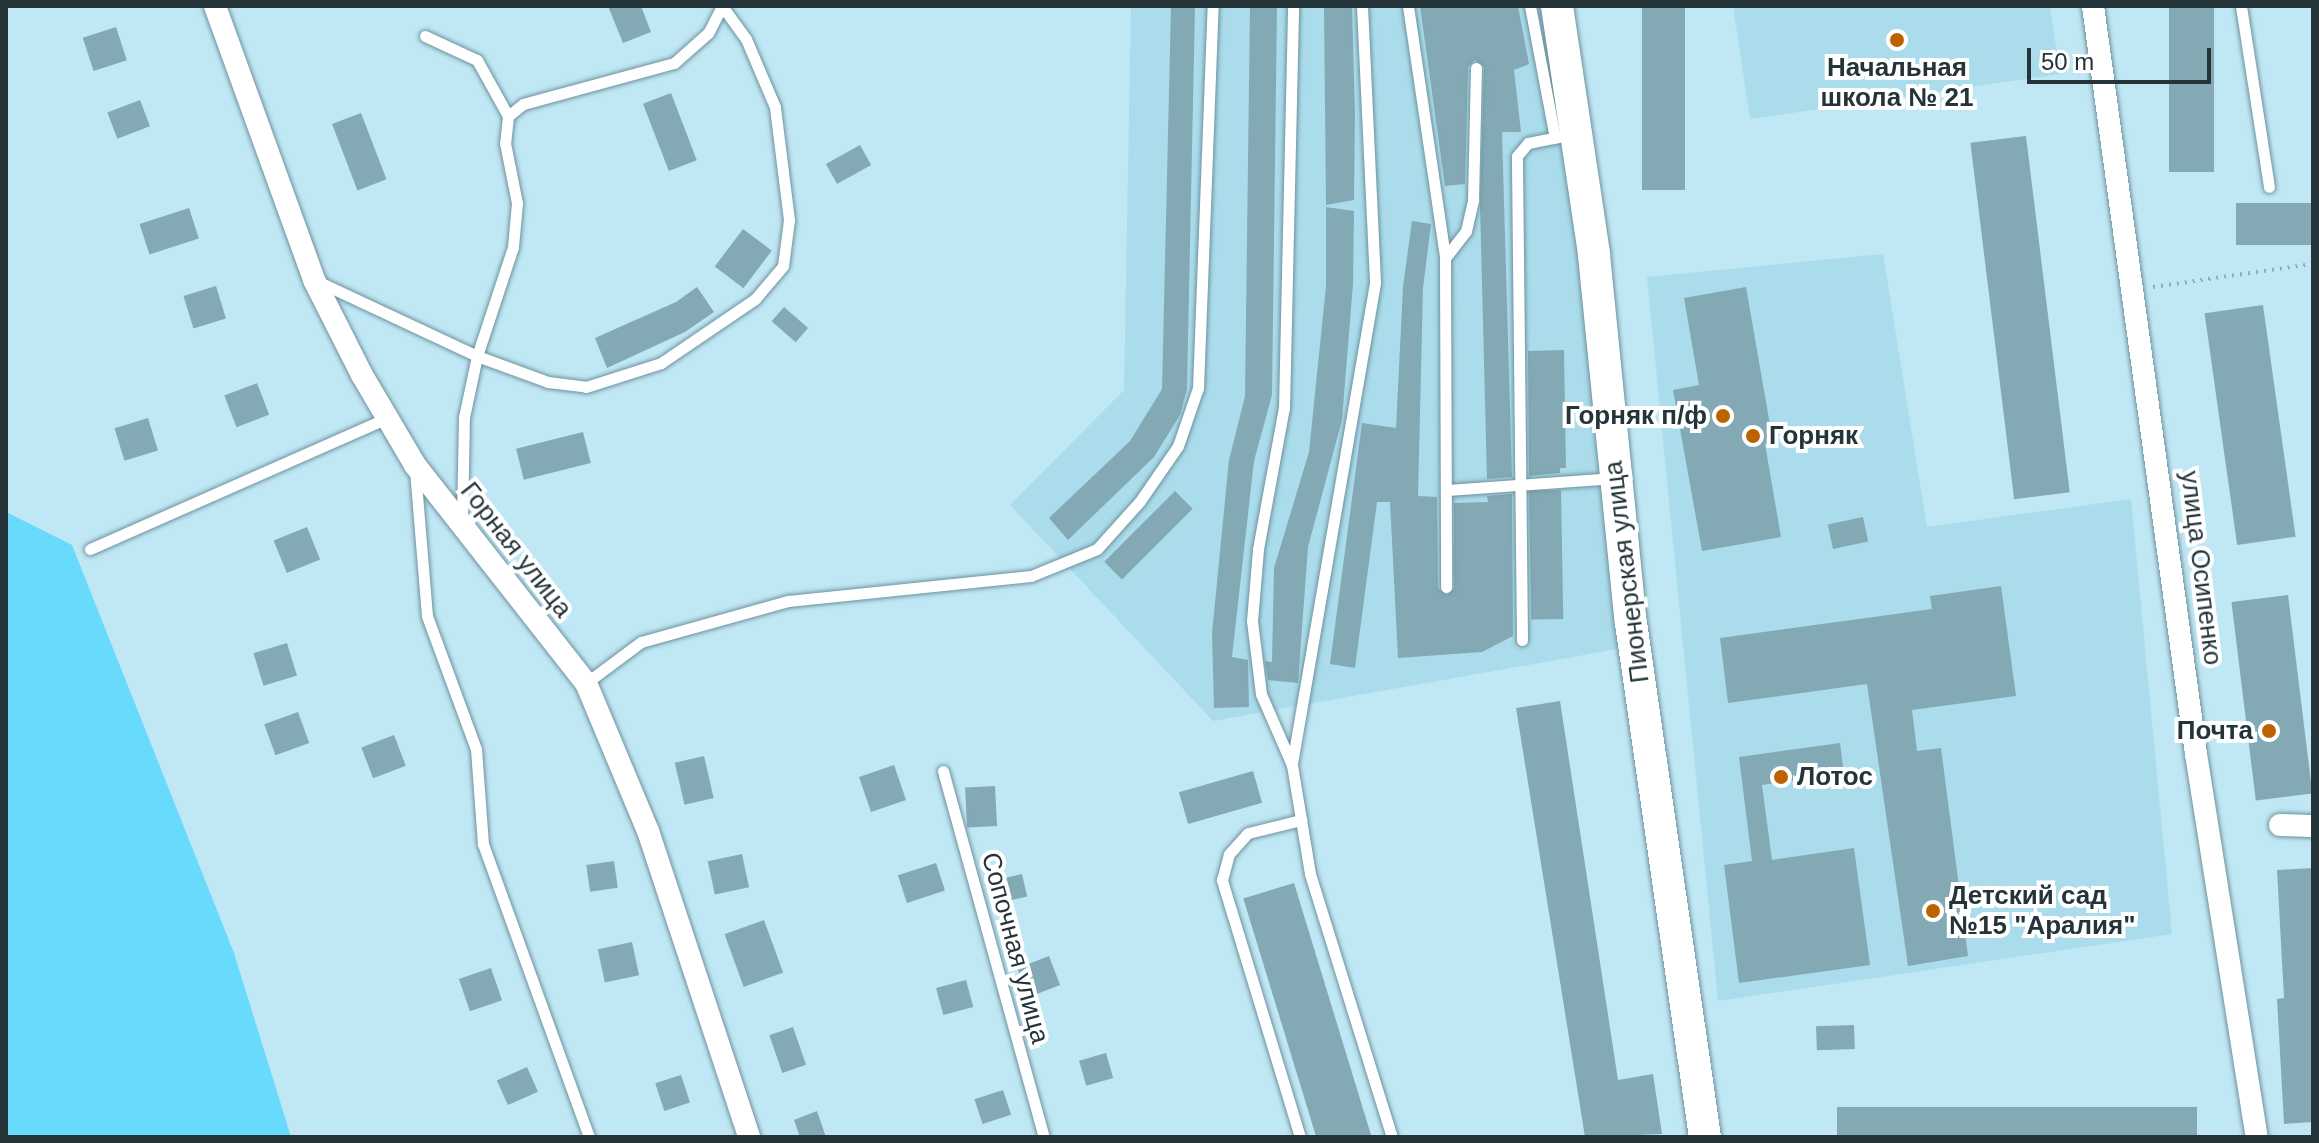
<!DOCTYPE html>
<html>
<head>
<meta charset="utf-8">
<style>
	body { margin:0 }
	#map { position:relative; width:2319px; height:1143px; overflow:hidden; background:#c0e7f4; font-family:Helvetica,sans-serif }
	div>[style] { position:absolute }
	.built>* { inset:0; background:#abdceb }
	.green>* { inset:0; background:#68dbfc }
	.building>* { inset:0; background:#83a9b5; transform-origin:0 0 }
	.path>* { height:4px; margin-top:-2px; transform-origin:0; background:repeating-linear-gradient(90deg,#8eaeb8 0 2px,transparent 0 8px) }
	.roads { filter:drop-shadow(0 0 2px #6d929e) drop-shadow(0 0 2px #6d929e) }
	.lane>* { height:11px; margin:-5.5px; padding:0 5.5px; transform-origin:5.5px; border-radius:5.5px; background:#fff }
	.street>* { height:22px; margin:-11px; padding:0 11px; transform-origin:11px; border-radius:11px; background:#fff }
	.secondary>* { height:32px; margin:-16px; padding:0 16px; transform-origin:16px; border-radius:16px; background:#fff }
	.dots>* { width:22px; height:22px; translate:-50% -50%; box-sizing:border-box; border:4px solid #fff; border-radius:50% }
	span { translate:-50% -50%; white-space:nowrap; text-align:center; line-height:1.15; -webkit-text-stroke:8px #fff; paint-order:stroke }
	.poi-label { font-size:26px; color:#243439; font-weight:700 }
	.right { translate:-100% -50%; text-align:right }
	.left { translate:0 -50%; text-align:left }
	.street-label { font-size:26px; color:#243439 }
	.frame { position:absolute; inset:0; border:8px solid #243439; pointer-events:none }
	.scale { position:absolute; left:2027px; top:48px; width:184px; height:36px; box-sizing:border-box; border:4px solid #243439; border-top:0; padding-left:10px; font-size:24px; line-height:28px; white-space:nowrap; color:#243439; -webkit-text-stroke:6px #fff; paint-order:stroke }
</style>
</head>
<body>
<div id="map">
	<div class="built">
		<i style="clip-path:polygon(1131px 6px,1544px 6px,1583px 256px,1623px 648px,1213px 721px,1010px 505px,1124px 390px)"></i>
		<i style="clip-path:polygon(1733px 6px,2050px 6px,2060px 74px,1750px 119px)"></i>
		<i style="clip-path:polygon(1883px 254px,1927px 527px,2131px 499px,2172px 934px,1718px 1001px,1647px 277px)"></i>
	</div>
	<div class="green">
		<i style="clip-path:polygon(6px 512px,72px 545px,234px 953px,291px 1137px,6px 1137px)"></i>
	</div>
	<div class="building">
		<i style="clip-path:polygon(608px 6px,641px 6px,651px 32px,623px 43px)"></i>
		<i style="clip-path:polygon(1171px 6px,1195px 6px,1187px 389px,1180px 415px,1154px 457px,1068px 540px,1049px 518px,1130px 441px,1162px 389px)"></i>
		<i style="clip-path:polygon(1250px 6px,1277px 6px,1272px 395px,1254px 461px,1232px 657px,1248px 660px,1249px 707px,1214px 708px,1212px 633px,1229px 460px,1245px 396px)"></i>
		<i style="clip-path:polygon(1324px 6px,1352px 6px,1355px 116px,1354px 200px,1326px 205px)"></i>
		<i style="clip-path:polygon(1420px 6px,1518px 6px,1529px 64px,1514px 70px,1521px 132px,1502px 132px,1512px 477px,1487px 479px,1480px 205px,1484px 67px,1475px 60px,1468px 67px,1465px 184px,1445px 186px)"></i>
		<i style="left:1642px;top:6px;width:43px;height:184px"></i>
		<i style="left:2169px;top:6px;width:45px;height:166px"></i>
		<i style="left:116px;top:27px;width:35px;height:35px;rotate:72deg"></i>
		<i style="left:671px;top:93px;width:72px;height:30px;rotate:69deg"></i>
		<i style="left:140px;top:100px;width:28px;height:35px;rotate:69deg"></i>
		<i style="left:361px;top:113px;width:71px;height:31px;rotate:69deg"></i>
		<i style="left:2026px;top:136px;width:359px;height:56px;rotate:83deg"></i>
		<i style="left:860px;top:145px;width:23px;height:39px;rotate:61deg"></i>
		<i style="left:2313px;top:203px;width:42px;height:77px;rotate:90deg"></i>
		<i style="clip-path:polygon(1326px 207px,1354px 211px,1353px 284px,1342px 420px,1308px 547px,1298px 683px,1268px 680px,1265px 661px,1272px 662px,1274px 568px,1309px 452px,1326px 286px)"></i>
		<i style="left:189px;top:208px;width:32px;height:52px;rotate:72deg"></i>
		<i style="clip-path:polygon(1412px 221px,1431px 224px,1423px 288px,1418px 496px,1437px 497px,1438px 588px,1447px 595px,1454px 588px,1454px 503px,1488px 502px,1487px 496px,1512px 494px,1513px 636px,1482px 652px,1398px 658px,1390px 502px,1377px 502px,1355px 668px,1330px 664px,1362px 423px,1396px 428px,1403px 287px)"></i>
		<i style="left:743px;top:229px;width:36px;height:47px;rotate:37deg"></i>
		<i style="left:216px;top:286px;width:34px;height:34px;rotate:73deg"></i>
		<i style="clip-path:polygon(697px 287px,714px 312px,685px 332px,607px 368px,595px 338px,676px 302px)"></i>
		<i style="clip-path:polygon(1746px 287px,1773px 442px,1765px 444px,1781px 537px,1702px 551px,1673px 390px,1699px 385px,1684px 298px)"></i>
		<i style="left:2263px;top:305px;width:234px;height:59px;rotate:82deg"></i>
		<i style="left:784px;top:307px;width:32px;height:19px;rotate:41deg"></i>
		<i style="clip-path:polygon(1564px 350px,1566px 468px,1560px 468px,1560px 473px,1529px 476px,1528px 351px)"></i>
		<i style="left:257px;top:383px;width:34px;height:35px;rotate:69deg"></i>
		<i style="left:148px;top:418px;width:34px;height:35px;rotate:73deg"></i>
		<i style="left:583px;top:432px;width:32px;height:69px;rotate:76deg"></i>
		<i style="left:1561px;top:490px;width:129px;height:32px;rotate:89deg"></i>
		<i style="left:1175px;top:491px;width:25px;height:100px;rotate:45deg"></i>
		<i style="left:1863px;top:517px;width:25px;height:36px;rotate:78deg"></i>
		<i style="left:307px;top:527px;width:35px;height:36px;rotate:68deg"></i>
		<i style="clip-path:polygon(2001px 586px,2016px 696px,1912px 710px,1917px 751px,1941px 748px,1968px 956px,1908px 966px,1867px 684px,1728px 703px,1720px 638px,1932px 609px,1930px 596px)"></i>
		<i style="left:2288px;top:595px;width:200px;height:57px;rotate:83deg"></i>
		<i style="left:287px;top:643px;width:34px;height:35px;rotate:73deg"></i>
		<i style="clip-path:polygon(1560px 701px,1618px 1080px,1653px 1074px,1662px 1134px,1585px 1137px,1516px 708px)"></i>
		<i style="left:298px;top:712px;width:33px;height:36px;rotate:70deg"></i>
		<i style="left:394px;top:735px;width:33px;height:35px;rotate:69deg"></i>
		<i style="clip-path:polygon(1840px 743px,1844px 774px,1762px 785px,1772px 860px,1854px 848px,1870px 965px,1739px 983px,1724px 865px,1752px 861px,1739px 757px)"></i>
		<i style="left:704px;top:756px;width:43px;height:30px;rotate:77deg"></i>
		<i style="left:894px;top:765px;width:37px;height:37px;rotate:71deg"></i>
		<i style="left:1253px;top:771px;width:33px;height:77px;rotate:74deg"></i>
		<i style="left:995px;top:786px;width:40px;height:30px;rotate:87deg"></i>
		<i style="left:742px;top:854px;width:34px;height:35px;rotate:78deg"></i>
		<i style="left:614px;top:861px;width:27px;height:28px;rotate:82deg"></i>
		<i style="left:936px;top:863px;width:29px;height:40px;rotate:72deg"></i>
		<i style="clip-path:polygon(2313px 868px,2313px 1122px,2284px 1124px,2277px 999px,2284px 998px,2277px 870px)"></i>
		<i style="left:1022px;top:874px;width:23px;height:36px;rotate:77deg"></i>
		<i style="left:1294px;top:883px;width:266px;height:53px;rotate:73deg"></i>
		<i style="left:764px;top:920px;width:56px;height:42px;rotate:70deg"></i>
		<i style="left:632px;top:942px;width:34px;height:35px;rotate:78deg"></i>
		<i style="left:1049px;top:956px;width:31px;height:34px;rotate:69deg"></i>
		<i style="left:491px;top:968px;width:34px;height:34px;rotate:71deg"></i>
		<i style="left:966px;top:980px;width:28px;height:31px;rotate:75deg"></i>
		<i style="left:1854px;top:1025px;width:24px;height:38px;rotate:88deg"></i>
		<i style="left:793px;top:1027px;width:40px;height:25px;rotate:71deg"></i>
		<i style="left:1106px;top:1053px;width:26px;height:28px;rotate:74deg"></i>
		<i style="left:527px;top:1067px;width:27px;height:33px;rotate:66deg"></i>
		<i style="left:681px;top:1075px;width:29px;height:27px;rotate:72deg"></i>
		<i style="left:1003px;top:1090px;width:26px;height:30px;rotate:72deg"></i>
		<i style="left:1837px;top:1107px;width:360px;height:30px"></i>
		<i style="clip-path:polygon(817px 1111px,826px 1137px,800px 1137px,794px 1120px)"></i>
	</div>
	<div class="path">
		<i style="left:2153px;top:287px;width:162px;rotate:-8.2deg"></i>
	</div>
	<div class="roads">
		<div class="lane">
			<i style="left:1362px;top:6px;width:277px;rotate:87.3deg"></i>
			<i style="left:1375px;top:283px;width:489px;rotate:99.8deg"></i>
			<i style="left:1292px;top:765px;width:110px;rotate:80.6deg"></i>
			<i style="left:1310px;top:874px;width:275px;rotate:72.7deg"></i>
			<i style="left:1408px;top:6px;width:255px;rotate:81.6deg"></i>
			<i style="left:1445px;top:258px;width:329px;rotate:89.8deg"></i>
			<i style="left:1530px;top:6px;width:134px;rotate:79.3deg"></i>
			<i style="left:2241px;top:6px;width:183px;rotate:81.2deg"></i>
			<i style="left:425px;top:36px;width:57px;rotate:24.8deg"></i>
			<i style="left:477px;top:60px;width:64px;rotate:61deg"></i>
			<i style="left:1445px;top:258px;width:34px;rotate:-52deg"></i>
			<i style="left:1466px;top:231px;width:32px;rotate:-77deg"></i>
			<i style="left:1473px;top:200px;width:132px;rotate:-88.7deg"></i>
			<i style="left:319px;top:282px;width:174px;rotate:25.1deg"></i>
			<i style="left:477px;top:356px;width:76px;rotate:20.1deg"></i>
			<i style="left:548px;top:382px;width:38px;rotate:7deg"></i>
			<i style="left:586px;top:387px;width:79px;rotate:-17.7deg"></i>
			<i style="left:661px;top:363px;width:114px;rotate:-34.2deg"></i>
			<i style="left:755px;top:299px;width:43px;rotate:-49.7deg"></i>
			<i style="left:783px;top:266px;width:46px;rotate:-82.6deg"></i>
			<i style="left:789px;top:220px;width:114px;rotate:-97.1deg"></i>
			<i style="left:775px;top:107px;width:74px;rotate:-113.1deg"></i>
			<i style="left:746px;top:39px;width:41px;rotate:-126deg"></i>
			<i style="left:722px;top:6px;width:30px;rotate:117deg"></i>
			<i style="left:708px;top:33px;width:45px;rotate:138.6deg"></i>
			<i style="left:674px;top:63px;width:156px;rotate:164.8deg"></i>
			<i style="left:523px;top:104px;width:19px;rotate:141deg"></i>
			<i style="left:508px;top:116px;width:27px;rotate:96deg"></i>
			<i style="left:505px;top:143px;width:61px;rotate:78.7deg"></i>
			<i style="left:517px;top:203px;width:44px;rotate:95.2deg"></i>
			<i style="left:513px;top:247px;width:115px;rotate:108.3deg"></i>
			<i style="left:477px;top:356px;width:62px;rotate:102deg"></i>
			<i style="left:464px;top:417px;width:106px;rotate:91.1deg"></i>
			<i style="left:415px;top:470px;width:146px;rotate:85.3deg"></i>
			<i style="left:427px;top:616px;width:142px;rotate:69.8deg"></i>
			<i style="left:476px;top:749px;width:95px;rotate:85.8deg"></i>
			<i style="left:483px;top:844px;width:312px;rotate:70.1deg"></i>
			<i style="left:1446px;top:490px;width:167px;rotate:-4.1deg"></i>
			<i style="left:90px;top:549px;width:325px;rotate:-23.8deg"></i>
			<i style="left:1522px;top:640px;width:484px;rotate:-90.6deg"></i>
			<i style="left:1517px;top:156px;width:17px;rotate:-50deg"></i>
			<i style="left:1528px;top:143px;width:47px;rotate:-11.1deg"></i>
			<i style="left:586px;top:683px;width:69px;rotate:-36.7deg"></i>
			<i style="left:641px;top:642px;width:153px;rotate:-15.6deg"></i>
			<i style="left:788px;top:601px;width:244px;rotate:-5.9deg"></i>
			<i style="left:1031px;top:576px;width:71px;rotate:-22.2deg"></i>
			<i style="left:1097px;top:549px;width:64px;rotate:-48.1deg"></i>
			<i style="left:1140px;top:501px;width:67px;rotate:-55.4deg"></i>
			<i style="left:1178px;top:446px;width:61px;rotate:-71deg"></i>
			<i style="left:1198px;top:388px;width:382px;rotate:-87.8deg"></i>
			<i style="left:1292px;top:765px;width:77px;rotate:-113.6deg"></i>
			<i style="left:1261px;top:694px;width:74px;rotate:-97deg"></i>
			<i style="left:1252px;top:621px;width:72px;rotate:-85.2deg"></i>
			<i style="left:1258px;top:549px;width:143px;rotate:-79.6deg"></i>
			<i style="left:1284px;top:408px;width:402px;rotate:-88.7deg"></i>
			<i style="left:943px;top:771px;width:380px;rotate:74.6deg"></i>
			<i style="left:1300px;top:1137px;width:269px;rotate:-106.9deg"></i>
			<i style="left:1222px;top:880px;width:27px;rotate:-75deg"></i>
			<i style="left:1229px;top:854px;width:28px;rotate:-48deg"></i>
			<i style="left:1248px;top:833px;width:55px;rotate:-13.8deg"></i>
		</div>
		<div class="street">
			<i style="left:215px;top:6px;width:291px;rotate:70.1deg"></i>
			<i style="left:314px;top:280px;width:106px;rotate:63.2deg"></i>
			<i style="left:362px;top:375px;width:104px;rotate:59.5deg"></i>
			<i style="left:415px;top:465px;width:277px;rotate:51.9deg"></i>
			<i style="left:586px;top:683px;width:160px;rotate:67.3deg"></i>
			<i style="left:648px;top:831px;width:322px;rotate:71.7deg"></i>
			<i style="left:2093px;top:6px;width:755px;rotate:82.16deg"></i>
			<i style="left:2196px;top:754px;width:388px;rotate:81deg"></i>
			<i style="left:2280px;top:825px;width:33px;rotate:2deg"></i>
		</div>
		<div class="secondary">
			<i style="left:1557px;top:6px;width:252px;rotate:81.5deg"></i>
			<i style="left:1594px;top:255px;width:370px;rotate:84.3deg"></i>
			<i style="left:1631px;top:623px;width:519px;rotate:81.81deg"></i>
		</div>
	</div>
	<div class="dots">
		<i style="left:1897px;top:40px;background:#bc6300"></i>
		<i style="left:1723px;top:416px;background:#bc6300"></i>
		<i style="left:1753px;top:436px;background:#bc6300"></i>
		<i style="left:2269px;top:731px;background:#bc6300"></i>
		<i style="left:1781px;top:777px;background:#bc6300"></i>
		<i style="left:1933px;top:911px;background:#bc6300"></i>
	</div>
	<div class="poi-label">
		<span style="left:1897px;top:83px">Начальная<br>школа № 21</span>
		<span class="right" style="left:1707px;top:416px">Горняк п/ф</span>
		<span class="left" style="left:1769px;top:436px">Горняк</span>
		<span class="right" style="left:2253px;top:731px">Почта</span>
		<span class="left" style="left:1797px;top:777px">Лотос</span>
		<span class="left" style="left:1949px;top:911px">Детский сад<br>№15 "Аралия"</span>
	</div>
	<div class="street-label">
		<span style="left:516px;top:550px;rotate:52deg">Горная улица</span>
		<span style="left:2201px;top:568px;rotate:83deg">улица Осипенко</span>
		<span style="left:1627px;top:572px;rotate:-97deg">Пионерская улица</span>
		<span style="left:1015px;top:948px;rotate:75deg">Сопочная улица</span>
	</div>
	<div class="frame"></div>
	<div class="scale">50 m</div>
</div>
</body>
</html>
